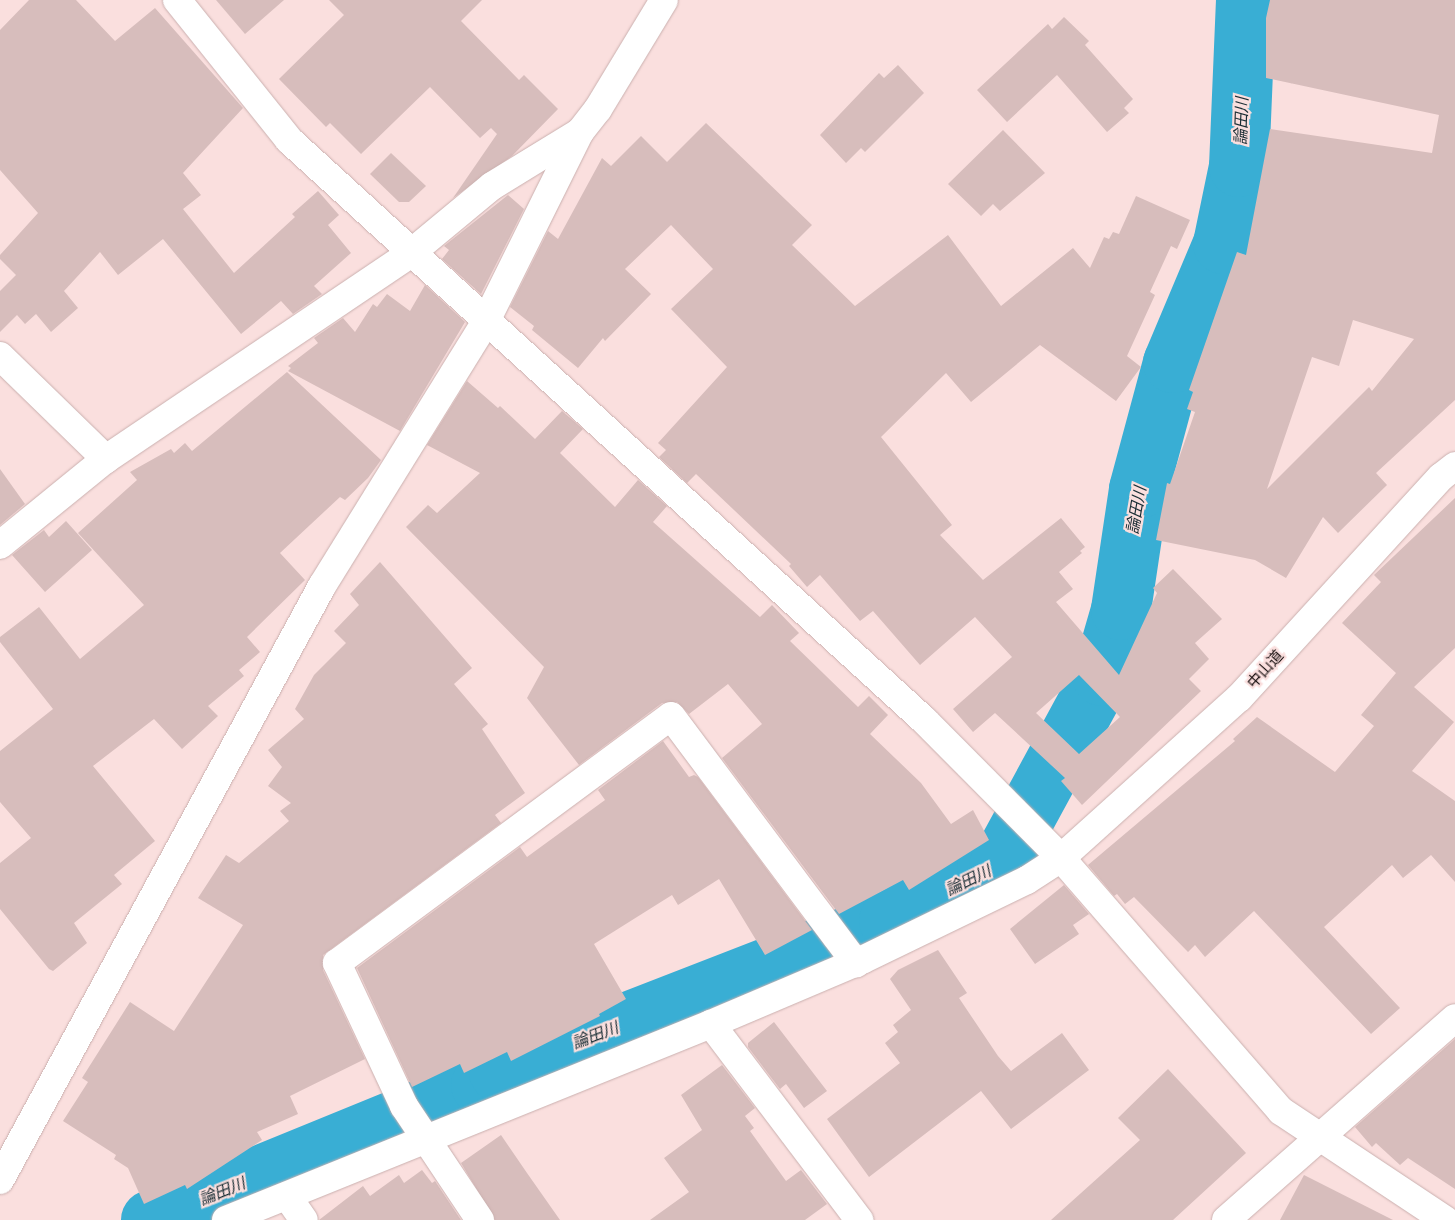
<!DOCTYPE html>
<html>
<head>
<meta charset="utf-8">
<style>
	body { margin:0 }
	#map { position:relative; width:1455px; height:1220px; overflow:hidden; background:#fadfde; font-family:Ubuntu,"Noto Sans JP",sans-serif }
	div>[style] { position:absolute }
	.river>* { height:60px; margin:-30px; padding:0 30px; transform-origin:30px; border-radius:30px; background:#39aed4 }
	.building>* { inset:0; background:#d7bdbc }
	.roads { filter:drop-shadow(0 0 1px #cab0af) drop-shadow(0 0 1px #cab0af) }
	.street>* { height:28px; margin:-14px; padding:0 14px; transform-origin:14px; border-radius:14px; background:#fff }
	span { translate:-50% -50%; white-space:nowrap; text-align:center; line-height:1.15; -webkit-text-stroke:4.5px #fadfde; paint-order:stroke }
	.street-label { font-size:15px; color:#1a1111 }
	.water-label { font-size:16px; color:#192d34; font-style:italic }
</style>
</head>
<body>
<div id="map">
	<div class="river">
		<i style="left:151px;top:1220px;width:357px;rotate:-22.2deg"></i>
		<i style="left:481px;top:1085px;width:22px;rotate:-36deg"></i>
		<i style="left:499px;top:1072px;width:418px;rotate:-21.2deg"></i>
		<i style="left:889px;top:921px;width:112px;rotate:-28.9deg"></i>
		<i style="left:987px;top:867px;width:12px;rotate:-5deg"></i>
		<i style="left:999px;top:866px;width:216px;rotate:-61.5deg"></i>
		<i style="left:1102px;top:676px;width:69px;rotate:-73.9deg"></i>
		<i style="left:1121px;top:610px;width:122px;rotate:-81.5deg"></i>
		<i style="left:1139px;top:489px;width:131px;rotate:-74.9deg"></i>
		<i style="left:1173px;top:363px;width:129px;rotate:-67.2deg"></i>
		<i style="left:1223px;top:244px;width:79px;rotate:-78.3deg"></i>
		<i style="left:1239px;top:167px;width:167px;rotate:-87.6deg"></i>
	</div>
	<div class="building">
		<i style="clip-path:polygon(29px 0,76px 0,115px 41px,155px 8px,243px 108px,183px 173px,201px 195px,183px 209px,234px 273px,295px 217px,292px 214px,318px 191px,339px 215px,328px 225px,351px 253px,314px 286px,322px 294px,293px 314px,281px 301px,241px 334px,163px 239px,118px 275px,100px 252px,64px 291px,78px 308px,51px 332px,36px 314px,25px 324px,17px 315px,0 332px,0 291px,16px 275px,0 259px,0 255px,38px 213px,0 170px,0 30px)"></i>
		<i style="clip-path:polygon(216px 0,284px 0,245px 34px)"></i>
		<i style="clip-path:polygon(329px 0,482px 0,461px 21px,519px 80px,524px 75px,558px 109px,512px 156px,453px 198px,497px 134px,491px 128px,480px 138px,430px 87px,361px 154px,330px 123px,326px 127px,279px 79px,344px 15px)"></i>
		<i style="clip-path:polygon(evenodd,1270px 0,1455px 0,1455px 400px,1376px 473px,1387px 485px,1338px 533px,1323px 517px,1286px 578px,1255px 560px,1156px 540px,1167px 483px,1170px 484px,1195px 412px,1187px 409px,1193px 392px,1189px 390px,1237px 252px,1246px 255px,1270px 129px,1432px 153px,1439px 115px,1266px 78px,1266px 18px,1270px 0,1353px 320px,1414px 339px,1372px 391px,1369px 387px,1267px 489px,1312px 357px,1339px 366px,1353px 320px)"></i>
		<i style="clip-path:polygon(1064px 17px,1089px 41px,1085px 45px,1133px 99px,1124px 108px,1129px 113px,1107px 132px,1057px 75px,1007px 122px,977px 90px,1048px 24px,1052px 29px)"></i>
		<i style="clip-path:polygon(898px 65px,924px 93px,865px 152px,861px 148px,846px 163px,820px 135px,879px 73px,884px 78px)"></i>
		<i style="clip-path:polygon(evenodd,706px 123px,812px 225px,792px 245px,855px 306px,948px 235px,1001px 306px,1073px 248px,1090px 268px,1104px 237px,1109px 239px,1113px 232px,1119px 234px,1136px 196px,1190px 220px,1177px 249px,1171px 246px,1150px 292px,1155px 295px,1127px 356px,1141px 367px,1116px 401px,1040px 345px,971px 402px,946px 373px,881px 437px,952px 525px,940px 535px,983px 580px,1061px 518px,1085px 547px,1080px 551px,1082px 553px,1059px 572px,1073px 589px,1056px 602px,1119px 675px,1157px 593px,1153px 588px,1173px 569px,1222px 619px,1195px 643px,1209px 659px,1189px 679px,1201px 691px,1082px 805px,1061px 781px,1065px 778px,995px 713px,973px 732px,953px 709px,1012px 657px,975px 617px,920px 665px,873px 611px,860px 621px,820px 575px,807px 587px,789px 566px,791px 564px,696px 474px,687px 483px,659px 457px,666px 450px,658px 443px,727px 367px,671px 309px,713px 269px,671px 225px,625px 269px,651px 294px,605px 341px,603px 338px,578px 368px,532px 330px,534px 326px,510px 307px,548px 231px,558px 239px,602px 158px,611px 166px,641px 136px,667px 162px,706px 123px,1079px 675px,1120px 717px,1079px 754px,1036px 713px,1079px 675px)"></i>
		<i style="clip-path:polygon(1003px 130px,1045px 173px,1000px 211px,993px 204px,981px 216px,948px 184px)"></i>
		<i style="clip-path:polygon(391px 153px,426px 186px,409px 202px,399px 202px,370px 174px)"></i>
		<i style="clip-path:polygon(508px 195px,524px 209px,481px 294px,442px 259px,449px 250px,444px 246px)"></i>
		<i style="clip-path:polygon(425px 285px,465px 322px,400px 431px,288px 371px,291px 368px,288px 366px,318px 343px,314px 338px,343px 318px,355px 332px,373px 304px,377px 307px,387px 294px,410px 311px)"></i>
		<i style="clip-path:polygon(287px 372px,381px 460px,368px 478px,345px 500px,340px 497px,280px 553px,305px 580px,247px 637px,260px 652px,239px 670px,244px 676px,208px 706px,218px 716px,182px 749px,154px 719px,93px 766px,155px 841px,114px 875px,122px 884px,74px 923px,87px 943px,53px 971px,49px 969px,0 909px,0 863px,31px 838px,0 802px,0 751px,53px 709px,0 642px,0 637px,39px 607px,80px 659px,144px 605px,78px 533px,137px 480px,130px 472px,171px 449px,174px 453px,185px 443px,192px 451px)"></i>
		<i style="clip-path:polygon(467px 381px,498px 408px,500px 406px,535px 439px,562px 411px,583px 429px,560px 453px,615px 507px,638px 480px,667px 506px,653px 522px,760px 617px,772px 605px,799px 633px,790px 641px,858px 707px,869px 696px,888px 715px,870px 734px,921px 783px,951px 824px,973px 810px,989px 840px,909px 890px,903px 880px,839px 914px,722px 758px,762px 724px,728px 684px,689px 714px,677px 702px,662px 703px,579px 765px,527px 698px,544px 667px,406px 527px,428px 505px,437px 513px,480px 473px,427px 445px)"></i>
		<i style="clip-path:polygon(0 469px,25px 504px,0 525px)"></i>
		<i style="clip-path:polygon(1455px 498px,1455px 648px,1414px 687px,1454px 722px,1412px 771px,1455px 801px,1455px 882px,1431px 855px,1403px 878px,1392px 865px,1324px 927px,1400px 1008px,1371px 1034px,1254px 911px,1205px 957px,1195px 945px,1188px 952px,1134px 897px,1125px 904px,1117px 894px,1114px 896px,1088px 865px,1235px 741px,1233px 739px,1257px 717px,1335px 772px,1374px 726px,1361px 715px,1396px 673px,1342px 623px,1381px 582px,1374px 575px)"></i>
		<i style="clip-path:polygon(66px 521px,92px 550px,45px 592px,12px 555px,44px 530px,49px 537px)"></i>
		<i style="clip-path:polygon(380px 562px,472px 668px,454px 684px,488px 724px,482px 729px,525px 793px,495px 815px,501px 823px,323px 955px,323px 970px,365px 1059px,290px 1096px,298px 1114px,257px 1132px,262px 1140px,187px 1189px,185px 1185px,144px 1204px,128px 1168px,114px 1159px,116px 1155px,63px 1121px,88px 1082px,82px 1078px,130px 1002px,174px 1031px,243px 925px,198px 898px,226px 855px,239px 863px,289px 821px,280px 811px,291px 803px,268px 786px,282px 767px,268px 750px,304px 719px,295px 709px,314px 675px,346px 643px,334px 631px,359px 605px,350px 594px)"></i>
		<i style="clip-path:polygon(663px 741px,689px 777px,694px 775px,698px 777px,812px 930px,765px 955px,719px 879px,678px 905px,672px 895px,594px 944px,626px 999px,599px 1014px,600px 1016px,511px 1061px,507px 1052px,464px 1073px,460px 1064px,412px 1087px,357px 968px,520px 847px,527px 857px,605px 800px,598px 790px)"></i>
		<i style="clip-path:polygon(1064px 885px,1089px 914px,1073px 925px,1079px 934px,1035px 964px,1010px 929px)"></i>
		<i style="clip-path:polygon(938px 950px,967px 993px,959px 998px,998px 1056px,1011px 1071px,1062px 1033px,1089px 1070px,1011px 1129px,981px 1091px,869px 1177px,827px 1119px,900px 1063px,885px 1043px,898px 1032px,893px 1025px,911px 1010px,890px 979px,898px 970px)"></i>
		<i style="clip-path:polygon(774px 1022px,827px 1091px,804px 1108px,786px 1084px,780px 1089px,748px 1047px,748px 1043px)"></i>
		<i style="clip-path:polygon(1455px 1039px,1455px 1189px,1408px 1158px,1400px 1165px,1376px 1143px,1372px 1147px,1355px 1127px)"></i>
		<i style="clip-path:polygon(722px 1065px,755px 1108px,745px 1116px,754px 1128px,750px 1131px,786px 1181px,801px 1170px,827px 1204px,805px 1220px,650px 1220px,689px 1192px,664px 1158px,702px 1130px,681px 1095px)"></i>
		<i style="clip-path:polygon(1168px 1069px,1246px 1153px,1173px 1220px,1051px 1220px,1140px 1140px,1118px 1118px)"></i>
		<i style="clip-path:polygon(501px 1135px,527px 1173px,560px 1220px,495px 1220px,461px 1163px)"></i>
		<i style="clip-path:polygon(422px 1170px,432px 1183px,435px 1181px,461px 1220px,319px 1220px,363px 1186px,370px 1196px,399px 1175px,404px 1183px)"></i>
		<i style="clip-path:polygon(1304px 1175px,1393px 1220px,1280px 1220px)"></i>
	</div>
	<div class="roads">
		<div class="street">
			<i style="left:177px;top:0;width:179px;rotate:51.3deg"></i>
			<i style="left:289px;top:140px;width:861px;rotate:42.41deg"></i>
			<i style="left:925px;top:721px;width:193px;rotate:45.2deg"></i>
			<i style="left:1061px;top:858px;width:335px;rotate:49deg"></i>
			<i style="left:1281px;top:1111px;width:197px;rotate:33.6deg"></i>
			<i style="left:0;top:356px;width:148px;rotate:44.2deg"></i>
			<i style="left:0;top:545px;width:136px;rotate:-39.1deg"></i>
			<i style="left:106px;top:459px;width:368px;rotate:-34deg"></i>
			<i style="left:411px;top:253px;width:105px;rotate:-39.6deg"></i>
			<i style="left:492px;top:186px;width:103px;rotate:-31.5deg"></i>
			<i style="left:711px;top:1024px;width:246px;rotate:52.9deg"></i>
			<i style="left:0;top:1180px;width:676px;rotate:-61.54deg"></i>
			<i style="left:322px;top:586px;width:312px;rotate:-58.2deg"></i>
			<i style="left:486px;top:321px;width:211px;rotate:-63.6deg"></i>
			<i style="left:580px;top:132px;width:29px;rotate:-52deg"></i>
			<i style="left:598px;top:109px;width:127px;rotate:-58.8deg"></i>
			<i style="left:287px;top:1196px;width:29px;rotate:55deg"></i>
			<i style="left:226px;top:1220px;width:523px;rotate:-22deg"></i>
			<i style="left:711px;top:1024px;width:164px;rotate:-23deg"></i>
			<i style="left:862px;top:960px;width:183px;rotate:-25.9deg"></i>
			<i style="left:1027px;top:880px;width:40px;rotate:-32.9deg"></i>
			<i style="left:1061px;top:858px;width:239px;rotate:-42deg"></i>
			<i style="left:1239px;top:698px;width:299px;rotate:-47.6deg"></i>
			<i style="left:1441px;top:477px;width:18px;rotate:-38deg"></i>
			<i style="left:480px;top:1220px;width:137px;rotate:-123.7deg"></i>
			<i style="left:404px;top:1106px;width:158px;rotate:-115.1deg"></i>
			<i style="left:337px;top:963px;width:415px;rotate:-36.5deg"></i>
			<i style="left:671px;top:716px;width:309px;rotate:53.2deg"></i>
			<i style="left:1226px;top:1220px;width:305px;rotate:-41.4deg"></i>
		</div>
	</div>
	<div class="street-label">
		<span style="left:1265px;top:669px;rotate:-48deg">中山道</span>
	</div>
	<div class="water-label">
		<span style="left:1241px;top:121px;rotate:-88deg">論田川</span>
		<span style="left:1136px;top:510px;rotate:-80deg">論田川</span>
		<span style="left:968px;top:880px;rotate:-26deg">論田川</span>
		<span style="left:595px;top:1035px;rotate:-21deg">論田川</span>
		<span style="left:222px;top:1191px;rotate:-22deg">論田川</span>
	</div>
</div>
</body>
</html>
